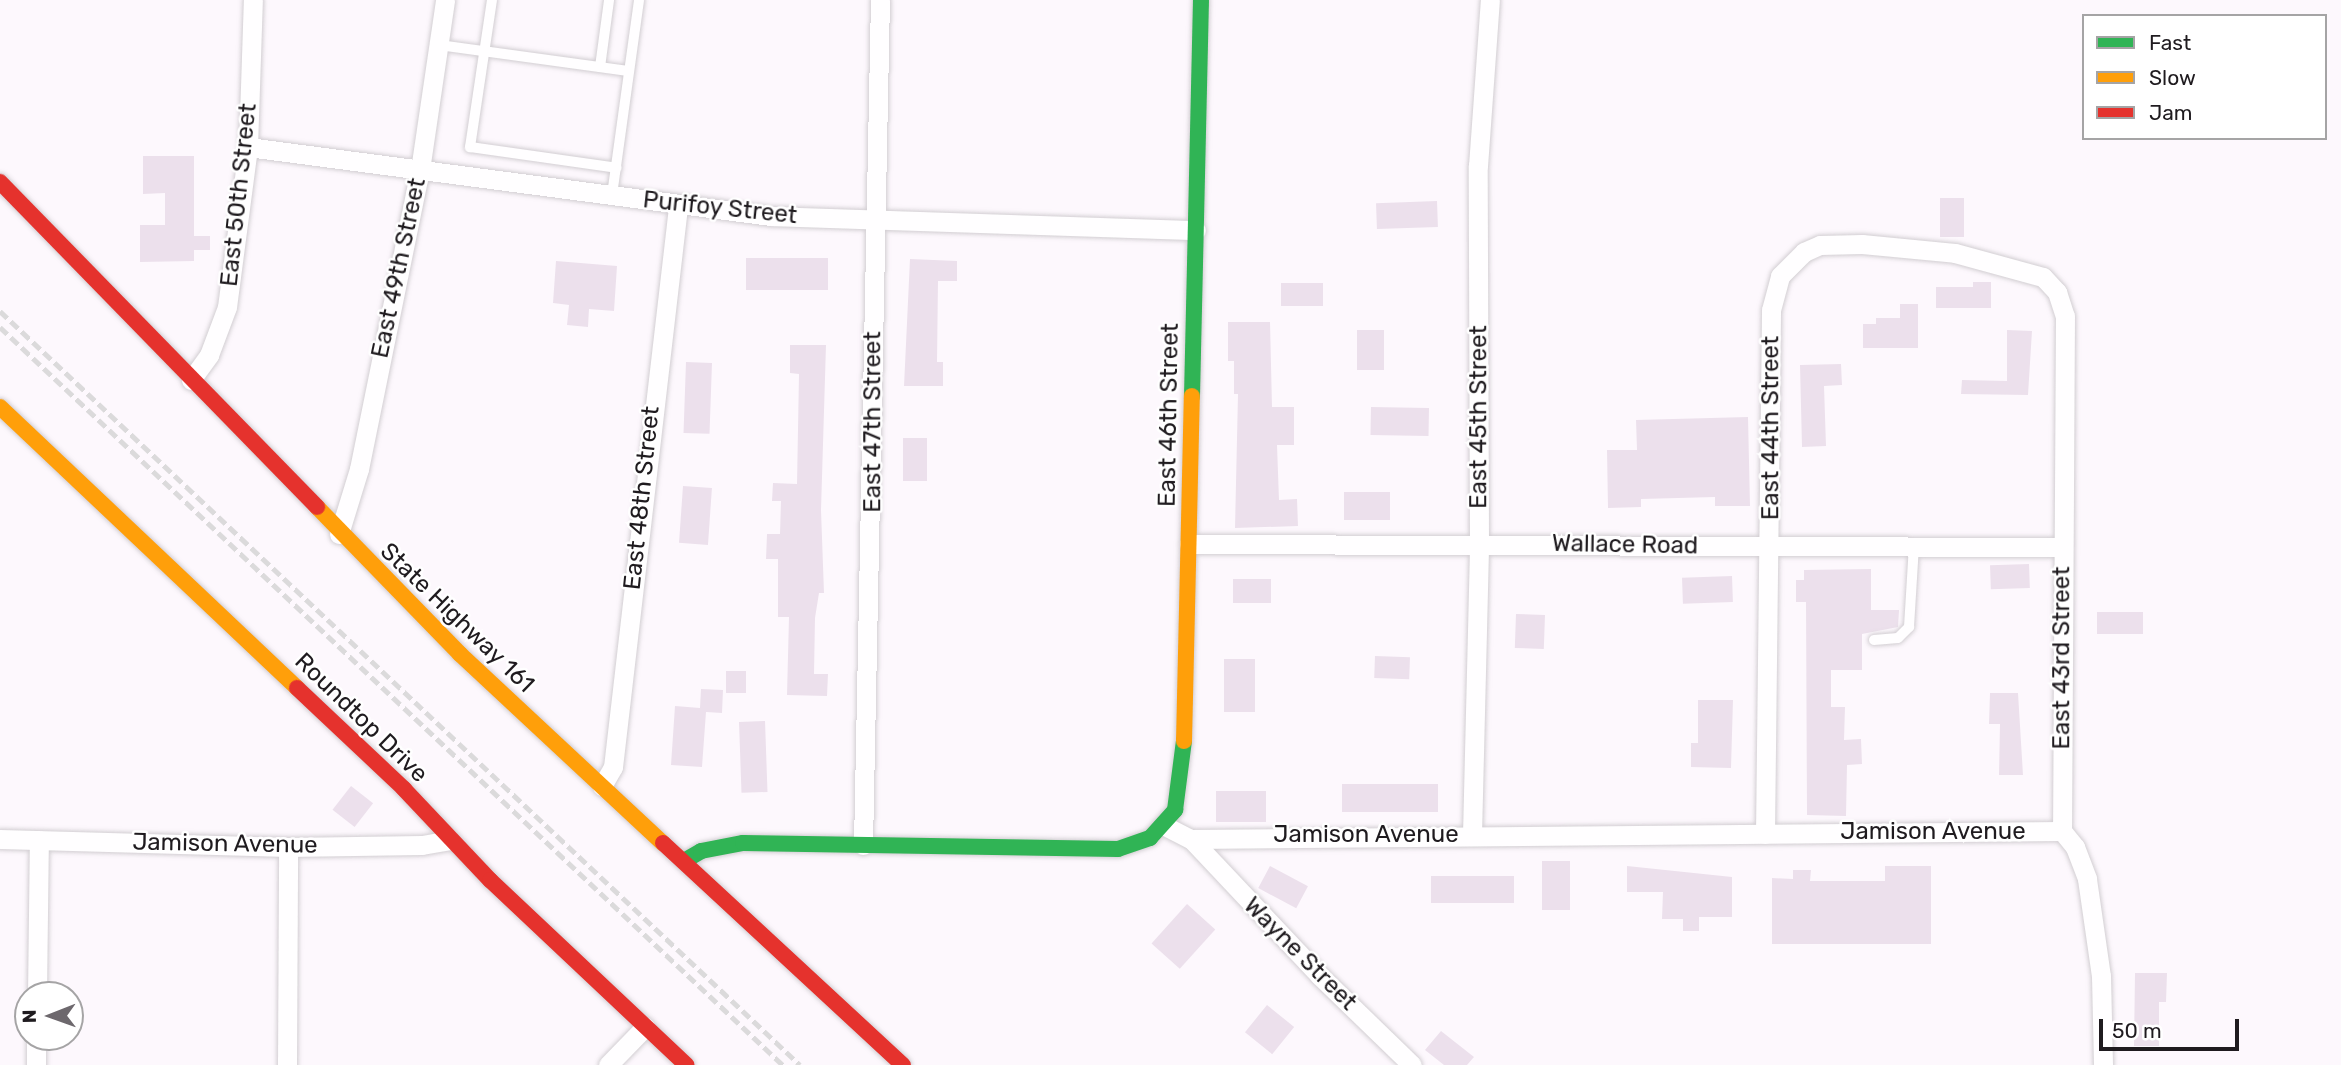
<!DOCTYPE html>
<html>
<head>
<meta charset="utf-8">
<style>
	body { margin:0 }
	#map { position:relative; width:2341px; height:1065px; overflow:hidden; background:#fdf8fd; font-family:Rubik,sans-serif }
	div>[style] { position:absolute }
	.building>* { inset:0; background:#ece0ec; transform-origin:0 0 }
	.roads { filter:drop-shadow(0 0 2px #d2ced2) drop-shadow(0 0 2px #d2ced2) }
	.lane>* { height:10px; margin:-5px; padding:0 5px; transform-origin:5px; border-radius:5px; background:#fffeff }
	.street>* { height:19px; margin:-9.5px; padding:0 9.5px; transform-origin:9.5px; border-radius:9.5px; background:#fffeff }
	.fast>* { height:16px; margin:-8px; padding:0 8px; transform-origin:8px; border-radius:8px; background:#30b455 }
	.slow>* { height:16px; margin:-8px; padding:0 8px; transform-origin:8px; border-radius:8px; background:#ff9f0a }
	.jam>* { height:16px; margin:-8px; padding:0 8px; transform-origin:8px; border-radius:8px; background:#e5322d }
	.rail>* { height:5px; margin-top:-2.5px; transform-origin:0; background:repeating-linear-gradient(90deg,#dbdadb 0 10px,transparent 0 15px) }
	span { translate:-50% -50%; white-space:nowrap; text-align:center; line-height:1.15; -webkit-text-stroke:5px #fff; paint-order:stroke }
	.street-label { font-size:24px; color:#1f1b1f }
	.legend { position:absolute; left:2082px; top:14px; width:245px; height:126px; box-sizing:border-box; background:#fff; border:2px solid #a5a4a5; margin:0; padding:9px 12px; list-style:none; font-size:21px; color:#1f1b1f }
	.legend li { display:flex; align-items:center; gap:14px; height:35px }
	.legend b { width:35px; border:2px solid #a5a4a5 }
	.north { position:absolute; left:14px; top:981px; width:70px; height:70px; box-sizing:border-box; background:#fff; border:2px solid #a5a4a5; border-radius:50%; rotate:269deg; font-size:19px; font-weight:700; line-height:28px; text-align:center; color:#1f1b1f }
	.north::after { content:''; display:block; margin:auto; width:24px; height:32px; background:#6d686d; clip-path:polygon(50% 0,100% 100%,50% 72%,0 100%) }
	.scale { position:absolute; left:2099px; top:1019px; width:140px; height:32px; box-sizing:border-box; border:4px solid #1f1b1f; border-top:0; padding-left:9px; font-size:21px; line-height:24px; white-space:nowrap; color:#1f1b1f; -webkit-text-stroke:5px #fff; paint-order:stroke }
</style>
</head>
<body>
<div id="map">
	<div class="building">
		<i style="clip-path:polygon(143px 156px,194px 156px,194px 236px,210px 236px,210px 250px,194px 250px,194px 261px,140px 262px,140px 225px,165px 225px,165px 193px,143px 194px)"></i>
		<i style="left:1940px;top:198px;width:24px;height:39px"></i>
		<i style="left:1437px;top:201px;width:26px;height:61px;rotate:88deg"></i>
		<i style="left:746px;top:258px;width:82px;height:32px"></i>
		<i style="clip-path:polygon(910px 259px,957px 261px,957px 281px,938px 281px,937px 362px,943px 362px,943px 386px,904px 386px)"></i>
		<i style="clip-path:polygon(556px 261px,617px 266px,614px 311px,589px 309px,588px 327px,567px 325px,569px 305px,553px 303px)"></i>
		<i style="clip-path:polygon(1973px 282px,1991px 282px,1991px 308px,1936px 308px,1936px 287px,1973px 287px)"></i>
		<i style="left:1281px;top:283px;width:42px;height:23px"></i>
		<i style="clip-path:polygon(1900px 304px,1918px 304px,1918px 348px,1863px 348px,1863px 324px,1876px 324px,1876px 318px,1900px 318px)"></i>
		<i style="clip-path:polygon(1228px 322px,1270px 322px,1272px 407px,1294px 407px,1294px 445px,1277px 445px,1279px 500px,1297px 499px,1298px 526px,1235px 528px,1238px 394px,1234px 394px,1234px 361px,1228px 361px)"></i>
		<i style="left:1357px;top:330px;width:27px;height:40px"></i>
		<i style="clip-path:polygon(2007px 330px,2032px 331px,2028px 395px,1961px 394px,1962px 380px,2007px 381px)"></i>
		<i style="clip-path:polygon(790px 345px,826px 345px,821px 510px,824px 593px,819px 593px,815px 618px,814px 674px,828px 674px,827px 696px,787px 695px,789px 617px,778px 617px,778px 559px,766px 559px,767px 534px,780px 534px,781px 501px,772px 501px,773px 483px,797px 484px,799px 374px,790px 373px)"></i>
		<i style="left:686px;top:362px;width:26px;height:71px;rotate:2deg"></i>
		<i style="clip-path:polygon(1841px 364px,1842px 385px,1824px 386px,1826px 446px,1802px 447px,1800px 365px)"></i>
		<i style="left:1371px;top:407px;width:58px;height:28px;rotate:1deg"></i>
		<i style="clip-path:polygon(1748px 417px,1750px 506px,1715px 506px,1715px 497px,1641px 499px,1641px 507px,1608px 508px,1607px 450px,1637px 450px,1636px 420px)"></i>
		<i style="left:903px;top:438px;width:24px;height:43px"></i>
		<i style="left:683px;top:486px;width:29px;height:57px;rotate:4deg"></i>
		<i style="left:1344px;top:492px;width:46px;height:28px"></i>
		<i style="left:2029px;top:564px;width:24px;height:39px;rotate:88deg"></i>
		<i style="clip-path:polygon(1871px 569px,1871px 610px,1899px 610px,1898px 627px,1862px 634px,1862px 670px,1831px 670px,1831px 707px,1845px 707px,1844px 740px,1861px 739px,1862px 764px,1847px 765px,1846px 816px,1807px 815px,1806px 602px,1796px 602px,1796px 580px,1804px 580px,1804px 570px)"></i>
		<i style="left:1732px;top:576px;width:26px;height:50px;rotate:88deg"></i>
		<i style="left:1233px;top:579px;width:38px;height:24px"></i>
		<i style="left:2097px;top:612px;width:46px;height:22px"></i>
		<i style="left:1516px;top:614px;width:29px;height:34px;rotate:2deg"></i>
		<i style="left:1375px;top:656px;width:35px;height:22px;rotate:2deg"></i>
		<i style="left:1224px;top:659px;width:31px;height:53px"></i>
		<i style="left:726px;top:671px;width:20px;height:22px"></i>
		<i style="clip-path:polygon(701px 689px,723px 690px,722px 713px,706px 712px,702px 767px,671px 765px,675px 706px,700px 708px)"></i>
		<i style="clip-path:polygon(1990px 693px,2018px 693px,2023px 775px,1999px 775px,2000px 724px,1989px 724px)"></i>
		<i style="clip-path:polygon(1698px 700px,1733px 700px,1731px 768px,1691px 767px,1691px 743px,1698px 743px)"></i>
		<i style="left:765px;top:721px;width:71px;height:26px;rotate:88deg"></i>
		<i style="left:1342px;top:784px;width:96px;height:28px"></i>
		<i style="left:351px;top:786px;width:28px;height:30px;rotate:38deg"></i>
		<i style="left:1216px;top:791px;width:50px;height:31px"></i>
		<i style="left:1542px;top:861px;width:28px;height:49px"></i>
		<i style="left:1270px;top:866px;width:43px;height:25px;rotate:28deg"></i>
		<i style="clip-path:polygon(1627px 866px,1732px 877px,1732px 917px,1699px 917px,1699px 931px,1683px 931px,1683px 919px,1662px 919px,1663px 892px,1627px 892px)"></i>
		<i style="clip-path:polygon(1885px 866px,1931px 866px,1931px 944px,1772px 944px,1772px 878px,1793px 879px,1793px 870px,1811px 870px,1810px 881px,1885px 881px)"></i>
		<i style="left:1514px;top:876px;width:27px;height:83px;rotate:90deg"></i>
		<i style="left:1187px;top:904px;width:38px;height:53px;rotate:42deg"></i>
		<i style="clip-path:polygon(2135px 973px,2167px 973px,2166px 1002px,2159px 1002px,2159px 1046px,2134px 1046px)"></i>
		<i style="left:1267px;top:1005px;width:35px;height:35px;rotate:39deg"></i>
		<i style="clip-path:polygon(1441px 1031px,1474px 1057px,1467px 1065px,1444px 1065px,1425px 1050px)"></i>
	</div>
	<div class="roads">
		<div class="lane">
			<i style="left:492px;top:0;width:149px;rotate:98.5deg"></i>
			<i style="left:470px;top:147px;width:148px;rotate:8.1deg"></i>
			<i style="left:439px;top:45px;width:191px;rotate:7.8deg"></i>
			<i style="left:600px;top:67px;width:68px;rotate:-82.3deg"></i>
			<i style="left:612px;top:195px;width:197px;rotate:-82.1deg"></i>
			<i style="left:1874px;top:640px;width:24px;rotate:-5deg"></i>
			<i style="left:1898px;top:638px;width:16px;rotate:-45deg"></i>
			<i style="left:1909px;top:627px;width:81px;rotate:-86.5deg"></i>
		</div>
		<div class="street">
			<i style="left:248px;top:147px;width:528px;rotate:7.52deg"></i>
			<i style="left:771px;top:216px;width:425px;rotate:1.9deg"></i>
			<i style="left:191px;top:380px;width:31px;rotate:-54deg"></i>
			<i style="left:209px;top:355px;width:51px;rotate:-69.4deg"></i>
			<i style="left:227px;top:307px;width:161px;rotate:-82.5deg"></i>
			<i style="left:248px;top:147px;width:147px;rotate:-88.1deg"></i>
			<i style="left:339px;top:534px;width:68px;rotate:-72.9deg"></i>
			<i style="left:359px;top:469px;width:305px;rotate:-78.5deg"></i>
			<i style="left:420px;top:170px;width:172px;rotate:-81.6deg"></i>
			<i style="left:1189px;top:544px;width:872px;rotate:0.2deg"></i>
			<i style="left:602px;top:786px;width:22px;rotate:-60deg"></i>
			<i style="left:613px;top:767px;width:564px;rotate:-83.38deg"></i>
			<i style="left:1165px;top:826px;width:29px;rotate:27deg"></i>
			<i style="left:1191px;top:839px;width:871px;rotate:-0.53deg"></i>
			<i style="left:1765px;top:834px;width:524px;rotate:-89.34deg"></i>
			<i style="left:1771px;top:310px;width:35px;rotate:-75deg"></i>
			<i style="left:1780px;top:276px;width:34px;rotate:-45deg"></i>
			<i style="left:1804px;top:252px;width:17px;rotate:-24deg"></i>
			<i style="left:1820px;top:245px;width:42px;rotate:-1.4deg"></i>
			<i style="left:1862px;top:244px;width:93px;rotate:5.5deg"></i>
			<i style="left:1955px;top:253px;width:91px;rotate:15.3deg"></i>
			<i style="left:2043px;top:277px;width:21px;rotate:47deg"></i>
			<i style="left:2057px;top:292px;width:25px;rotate:72deg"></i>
			<i style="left:2065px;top:316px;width:515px;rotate:90.33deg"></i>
			<i style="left:2062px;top:831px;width:21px;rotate:51deg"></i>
			<i style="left:2075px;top:847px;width:34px;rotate:69deg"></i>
			<i style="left:2087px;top:879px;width:98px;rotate:81.8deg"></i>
			<i style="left:2101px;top:976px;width:89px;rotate:88.7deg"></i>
			<i style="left:1472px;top:835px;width:293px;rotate:-88.6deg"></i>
			<i style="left:1479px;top:542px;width:376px;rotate:-90.2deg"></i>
			<i style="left:1478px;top:166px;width:166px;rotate:-85.9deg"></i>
			<i style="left:0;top:839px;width:288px;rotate:1.6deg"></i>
			<i style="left:288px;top:847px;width:134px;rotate:-0.9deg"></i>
			<i style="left:422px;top:845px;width:28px;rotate:-10deg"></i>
			<i style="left:1191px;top:839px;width:187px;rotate:46.7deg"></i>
			<i style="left:1319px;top:975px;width:129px;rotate:44.1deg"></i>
			<i style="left:863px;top:845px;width:845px;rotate:-88.85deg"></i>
			<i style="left:37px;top:995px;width:155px;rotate:-89.3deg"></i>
			<i style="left:36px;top:1065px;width:28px;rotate:-90deg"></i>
			<i style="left:287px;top:1065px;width:218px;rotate:-89.7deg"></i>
			<i style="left:608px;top:1065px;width:53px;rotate:-45.8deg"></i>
		</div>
		<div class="fast">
			<i style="left:1192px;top:396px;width:396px;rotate:-88.7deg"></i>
			<i style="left:684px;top:861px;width:20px;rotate:-30deg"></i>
			<i style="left:701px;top:851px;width:43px;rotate:-10.8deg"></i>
			<i style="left:743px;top:843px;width:375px;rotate:0.9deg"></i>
			<i style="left:1118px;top:849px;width:34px;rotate:-19deg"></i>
			<i style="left:1150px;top:838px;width:38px;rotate:-48deg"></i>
			<i style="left:1175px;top:810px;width:70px;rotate:-82.6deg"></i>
		</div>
		<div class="slow">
			<i style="left:0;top:407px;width:409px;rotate:43.4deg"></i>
			<i style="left:317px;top:507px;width:205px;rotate:45.8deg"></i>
			<i style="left:460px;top:654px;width:277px;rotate:43deg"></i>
			<i style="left:1184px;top:741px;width:345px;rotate:-88.7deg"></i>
		</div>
		<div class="jam">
			<i style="left:0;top:182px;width:454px;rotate:45.7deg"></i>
			<i style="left:297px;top:688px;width:147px;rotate:43.3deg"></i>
			<i style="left:404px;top:789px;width:125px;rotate:46.6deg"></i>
			<i style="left:490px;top:880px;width:270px;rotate:43.3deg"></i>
			<i style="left:663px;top:843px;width:327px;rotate:42.8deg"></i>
		</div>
	</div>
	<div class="rail">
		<i style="left:0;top:311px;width:1099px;rotate:43.3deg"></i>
		<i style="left:0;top:327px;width:1076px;rotate:43.31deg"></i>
	</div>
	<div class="street-label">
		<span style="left:239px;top:195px;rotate:-84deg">East 50th Street</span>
		<span style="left:720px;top:208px;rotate:6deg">Purifoy Street</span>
		<span style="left:399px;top:268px;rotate:-78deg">East 49th Street</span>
		<span style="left:1169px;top:415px;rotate:-89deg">East 46th Street</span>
		<span style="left:1479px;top:417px;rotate:-90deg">East 45th Street</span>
		<span style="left:873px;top:422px;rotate:-90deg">East 47th Street</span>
		<span style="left:1771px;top:428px;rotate:-90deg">East 44th Street</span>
		<span style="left:642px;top:498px;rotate:-84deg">East 48th Street</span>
		<span style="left:1625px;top:545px;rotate:1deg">Wallace Road</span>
		<span style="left:457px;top:618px;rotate:44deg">State Highway 161</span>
		<span style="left:2062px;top:658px;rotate:-90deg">East 43rd Street</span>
		<span style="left:361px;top:718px;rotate:44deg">Roundtop Drive</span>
		<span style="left:1933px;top:832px">Jamison Avenue</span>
		<span style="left:1366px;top:835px">Jamison Avenue</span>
		<span style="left:225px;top:844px;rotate:1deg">Jamison Avenue</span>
		<span style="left:1300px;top:954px;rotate:45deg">Wayne Street</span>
	</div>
	<ul class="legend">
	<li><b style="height:9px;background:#30b455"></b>Fast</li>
	<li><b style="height:9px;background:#ff9f0a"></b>Slow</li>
	<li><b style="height:9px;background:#e5322d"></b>Jam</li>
	</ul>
	<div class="north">N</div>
	<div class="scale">50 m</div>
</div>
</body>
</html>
